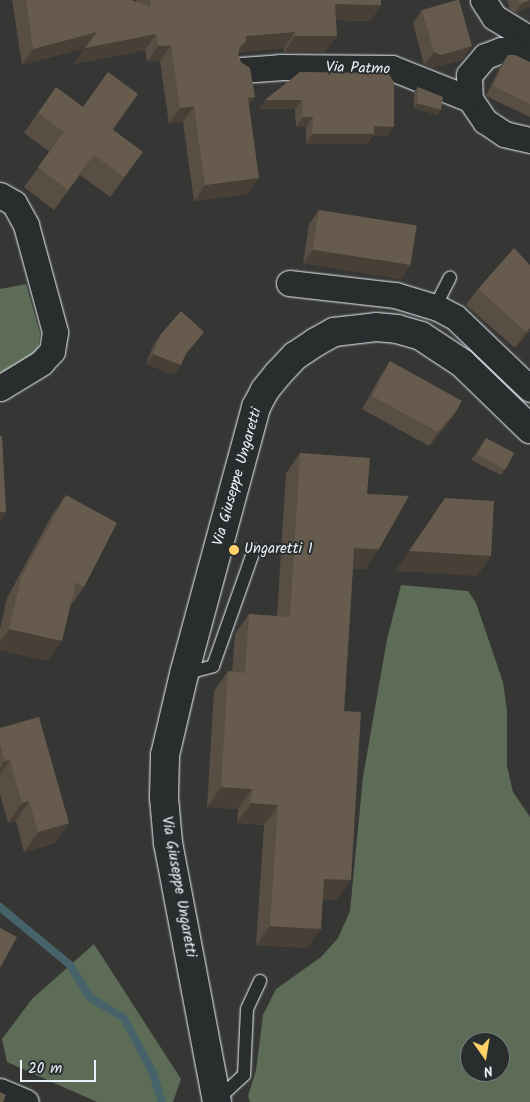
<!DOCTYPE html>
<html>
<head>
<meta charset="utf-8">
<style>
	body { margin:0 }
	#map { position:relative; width:530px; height:1102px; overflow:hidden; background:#363634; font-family:Kalam,sans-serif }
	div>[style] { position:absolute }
	.green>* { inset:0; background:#5c6c56 }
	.stream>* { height:8px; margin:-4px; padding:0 4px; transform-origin:4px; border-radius:4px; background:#46636a }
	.roads { filter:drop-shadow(0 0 1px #e8f1f8) drop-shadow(0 0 1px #e8f1f8) }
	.lane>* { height:12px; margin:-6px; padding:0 6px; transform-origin:6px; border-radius:6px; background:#2a2d2e }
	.street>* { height:25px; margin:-12.5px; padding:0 12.5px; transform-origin:12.5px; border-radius:12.5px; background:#2a2d2e }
	.secondary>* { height:28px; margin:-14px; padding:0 14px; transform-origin:14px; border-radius:14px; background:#2a2d2e }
	.wall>* { inset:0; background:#594e43 }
	.shaded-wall>* { inset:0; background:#484037 }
	.building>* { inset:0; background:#675b4e; transform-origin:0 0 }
	.dots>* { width:14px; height:14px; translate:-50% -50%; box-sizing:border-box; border:2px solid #2a2d2e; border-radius:50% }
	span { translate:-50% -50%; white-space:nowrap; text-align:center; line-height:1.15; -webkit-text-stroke:4px #2a2d2e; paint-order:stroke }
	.street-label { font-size:15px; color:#e8f1f8 }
	.poi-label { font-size:15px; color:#e8f1f8 }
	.left { translate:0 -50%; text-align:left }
	.north { position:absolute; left:460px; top:1032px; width:50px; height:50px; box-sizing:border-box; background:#2a2d2e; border:1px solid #767b7f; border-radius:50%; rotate:167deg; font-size:14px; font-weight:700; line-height:20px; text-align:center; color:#e8f1f8 }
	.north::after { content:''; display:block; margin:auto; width:18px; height:22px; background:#ffd166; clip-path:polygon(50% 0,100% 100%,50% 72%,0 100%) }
	.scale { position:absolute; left:20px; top:1060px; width:76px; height:22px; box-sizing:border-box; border:2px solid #e8f1f8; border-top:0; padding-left:6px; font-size:15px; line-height:18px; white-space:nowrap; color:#e8f1f8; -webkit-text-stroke:4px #2a2d2e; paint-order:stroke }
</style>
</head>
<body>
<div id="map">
	<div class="green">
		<i style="clip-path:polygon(26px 284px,40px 333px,38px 351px,17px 367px,0 373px,0 289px)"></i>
		<i style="clip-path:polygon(evenodd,401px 585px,468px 591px,476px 603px,503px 682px,507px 710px,507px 766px,513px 792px,530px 817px,530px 1102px,250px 1102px,248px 1096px,256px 1070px,263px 1015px,276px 989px,321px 957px,338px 938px,350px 911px,363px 777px,387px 639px,401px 585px,470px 1042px,500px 1042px,500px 1072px,470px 1072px,470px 1042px)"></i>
		<i style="clip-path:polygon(94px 944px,181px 1079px,173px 1102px,97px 1102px,7px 1062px,2px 1039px,32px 999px)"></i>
	</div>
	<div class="stream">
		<i style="left:0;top:907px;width:91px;rotate:39.6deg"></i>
		<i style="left:70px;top:965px;width:38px;rotate:58deg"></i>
		<i style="left:90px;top:997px;width:40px;rotate:32deg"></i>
		<i style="left:124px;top:1018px;width:62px;rotate:62.2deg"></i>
		<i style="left:153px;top:1073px;width:30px;rotate:73deg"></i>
	</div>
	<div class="roads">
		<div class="lane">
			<i style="left:435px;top:307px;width:33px;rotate:-63deg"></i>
			<i style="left:184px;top:674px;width:30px;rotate:-15deg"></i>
			<i style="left:213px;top:666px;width:123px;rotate:-70.5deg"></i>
			<i style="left:217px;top:1100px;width:37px;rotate:-43deg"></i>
			<i style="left:244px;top:1075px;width:66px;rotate:-87.4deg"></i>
			<i style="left:247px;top:1009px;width:31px;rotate:-65deg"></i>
		</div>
		<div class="street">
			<i style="left:483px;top:0;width:20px;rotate:57deg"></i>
			<i style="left:494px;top:17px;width:42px;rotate:31.4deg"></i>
			<i style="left:530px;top:58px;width:17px;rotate:-155deg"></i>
			<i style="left:515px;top:51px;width:14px;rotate:-176deg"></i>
			<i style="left:501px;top:50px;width:17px;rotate:159deg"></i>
			<i style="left:485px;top:56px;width:25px;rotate:130deg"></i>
			<i style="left:469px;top:75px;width:24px;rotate:88deg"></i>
			<i style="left:470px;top:99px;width:27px;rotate:56deg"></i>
			<i style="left:485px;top:121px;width:23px;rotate:34deg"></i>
			<i style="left:504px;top:134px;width:27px;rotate:13deg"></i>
			<i style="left:241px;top:70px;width:39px;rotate:-4deg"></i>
			<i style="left:280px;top:67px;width:112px;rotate:0.5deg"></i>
			<i style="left:392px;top:68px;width:84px;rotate:21.7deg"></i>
			<i style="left:0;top:195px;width:16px;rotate:30deg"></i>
			<i style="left:14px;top:203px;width:25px;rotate:61deg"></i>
			<i style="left:26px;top:225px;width:111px;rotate:74.8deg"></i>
			<i style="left:55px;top:332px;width:19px;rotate:99deg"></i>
			<i style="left:52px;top:351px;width:16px;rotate:133deg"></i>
			<i style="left:41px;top:363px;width:48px;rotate:148.6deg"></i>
			<i style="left:289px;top:283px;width:107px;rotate:6.5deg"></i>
			<i style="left:395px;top:295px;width:45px;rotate:16.8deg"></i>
			<i style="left:438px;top:308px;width:19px;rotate:28deg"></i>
			<i style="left:455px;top:317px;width:104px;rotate:43.8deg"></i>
			<i style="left:0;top:1091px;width:28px;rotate:23deg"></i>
		</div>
		<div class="secondary">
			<i style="left:217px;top:1102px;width:264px;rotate:-100.7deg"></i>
			<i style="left:168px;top:843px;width:46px;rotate:-95deg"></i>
			<i style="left:164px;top:797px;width:42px;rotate:-88.6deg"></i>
			<i style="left:165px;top:755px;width:83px;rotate:-76.8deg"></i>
			<i style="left:184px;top:674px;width:277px;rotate:-74.9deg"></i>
			<i style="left:256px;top:407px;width:19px;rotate:-62deg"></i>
			<i style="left:265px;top:390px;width:21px;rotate:-51deg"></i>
			<i style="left:278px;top:374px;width:25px;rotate:-47deg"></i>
			<i style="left:295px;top:356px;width:25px;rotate:-34deg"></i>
			<i style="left:316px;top:342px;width:21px;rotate:-29deg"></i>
			<i style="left:334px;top:332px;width:42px;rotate:-6.8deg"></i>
			<i style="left:376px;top:327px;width:21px;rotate:5deg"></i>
			<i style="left:397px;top:329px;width:25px;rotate:16deg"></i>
			<i style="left:421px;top:336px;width:49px;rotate:33.4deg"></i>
			<i style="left:462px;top:363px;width:95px;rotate:44.1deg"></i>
		</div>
	</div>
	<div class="wall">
		<i style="clip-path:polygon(12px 0,131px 0,136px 2px,136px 0,381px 0,381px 5px,370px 21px,336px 20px,325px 52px,284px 53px,284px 48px,239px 52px,238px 55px,249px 106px,247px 194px,194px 201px,183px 122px,169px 124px,160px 61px,147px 62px,145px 50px,74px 64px,85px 48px,22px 65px)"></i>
		<i style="clip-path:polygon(507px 0,530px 0,530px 7px,515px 13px,510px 10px)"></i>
		<i style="clip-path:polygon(422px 10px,462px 60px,432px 68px,424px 65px,413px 23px)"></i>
		<i style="clip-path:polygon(508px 55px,530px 62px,530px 117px,486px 96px,501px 65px)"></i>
		<i style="clip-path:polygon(300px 72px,387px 136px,373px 136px,367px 144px,306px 144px,306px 127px,296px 127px,295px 109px,259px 109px)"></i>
		<i style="clip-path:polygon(418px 87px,437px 115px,414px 108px,414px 92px)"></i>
		<i style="clip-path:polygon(138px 94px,113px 130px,129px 172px,110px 197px,80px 175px,54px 210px,24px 187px,50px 152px,24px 133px,38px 113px,83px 107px)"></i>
		<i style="clip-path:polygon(319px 210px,401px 279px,303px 263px,309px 224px)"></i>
		<i style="clip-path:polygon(478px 289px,530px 331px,515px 348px,466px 305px)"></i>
		<i style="clip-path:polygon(204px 332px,197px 341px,185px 356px,174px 375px,146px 364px,154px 344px,161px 334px)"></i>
		<i style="clip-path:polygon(390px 361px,446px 427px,429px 446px,362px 409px,381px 375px)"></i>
		<i style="clip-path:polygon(486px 438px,504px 470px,501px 475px,471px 460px)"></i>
		<i style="clip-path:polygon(300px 453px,367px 494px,379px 549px,365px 569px,353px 568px,344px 711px,337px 900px,323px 899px,307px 948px,256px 945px,264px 825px,237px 823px,238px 809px,207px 807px,214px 691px,228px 671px,232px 672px,235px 634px,249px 614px,277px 616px,286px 473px)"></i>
		<i style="clip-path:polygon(66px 495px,84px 587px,71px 605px,48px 661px,0 650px,0 629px,7px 598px,52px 515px)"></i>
		<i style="clip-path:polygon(0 728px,69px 823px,55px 843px,24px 852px,16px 821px,8px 823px,0 794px)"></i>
	</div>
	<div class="shaded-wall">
		<i style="clip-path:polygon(530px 0,530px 7px,515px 13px,522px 3px)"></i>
		<i style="clip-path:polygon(335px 4px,381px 5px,370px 21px,323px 20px)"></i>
		<i style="clip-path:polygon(97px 32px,156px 34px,145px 50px,74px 64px,85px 48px,22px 65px,33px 49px)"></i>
		<i style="clip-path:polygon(295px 32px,284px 48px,234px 52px,246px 36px)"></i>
		<i style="clip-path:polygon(295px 36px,337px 36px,325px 52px,284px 53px)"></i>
		<i style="clip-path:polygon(171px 45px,160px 61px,147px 62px,158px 46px)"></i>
		<i style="clip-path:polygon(472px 46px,462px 60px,432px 68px,424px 65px,434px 52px)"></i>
		<i style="clip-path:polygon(255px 97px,243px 113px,248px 98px)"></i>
		<i style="clip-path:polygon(265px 100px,302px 100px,295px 109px,259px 109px)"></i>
		<i style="clip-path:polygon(417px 103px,441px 110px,437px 115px,414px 108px)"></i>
		<i style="clip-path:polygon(194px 106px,183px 122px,169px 124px,180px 108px)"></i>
		<i style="clip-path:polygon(303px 117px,313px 117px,306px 127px,296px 127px)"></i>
		<i style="clip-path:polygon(374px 126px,394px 127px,387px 136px,373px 136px,367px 144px,306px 144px,312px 134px)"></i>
		<i style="clip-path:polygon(143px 152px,129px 172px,110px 197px,124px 177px)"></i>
		<i style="clip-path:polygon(94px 155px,80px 175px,54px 210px,68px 190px)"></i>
		<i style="clip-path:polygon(259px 178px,247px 194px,194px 201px,205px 185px)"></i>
		<i style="clip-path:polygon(313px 250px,411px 265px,401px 279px,303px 263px)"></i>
		<i style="clip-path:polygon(530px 328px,530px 331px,515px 348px,526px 332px)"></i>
		<i style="clip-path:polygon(204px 332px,197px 341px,179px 363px,186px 353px)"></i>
		<i style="clip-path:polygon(153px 354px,181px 365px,174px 375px,146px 364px)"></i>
		<i style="clip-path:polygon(455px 413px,446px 427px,429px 446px,438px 432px)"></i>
		<i style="clip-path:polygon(0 512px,6px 512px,0 521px)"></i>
		<i style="clip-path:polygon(354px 548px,379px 549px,365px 569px,340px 568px)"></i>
		<i style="clip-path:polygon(409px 551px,491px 556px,477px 576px,395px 571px)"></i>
		<i style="clip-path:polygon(9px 629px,62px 641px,48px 661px,0 650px,0 642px)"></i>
		<i style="clip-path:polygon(10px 760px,0 774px,0 768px,5px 761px)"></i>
		<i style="clip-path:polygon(221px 787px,252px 789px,238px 809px,207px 807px)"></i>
		<i style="clip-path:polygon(29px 801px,16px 821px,8px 823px,22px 803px)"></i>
		<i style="clip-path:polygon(251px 803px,278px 805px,264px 825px,237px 823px)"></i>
		<i style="clip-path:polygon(69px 823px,55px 843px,24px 852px,38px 832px)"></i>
		<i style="clip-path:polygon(324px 879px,351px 880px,337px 900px,310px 899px)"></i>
		<i style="clip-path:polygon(270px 926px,321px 929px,307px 948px,256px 945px)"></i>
	</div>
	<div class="building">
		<i style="clip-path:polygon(26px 0,131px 0,151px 7px,150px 0,381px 0,381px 5px,335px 4px,337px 36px,295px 36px,295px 32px,246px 36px,246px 41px,240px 47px,238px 55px,241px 62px,250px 68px,255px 97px,248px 98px,259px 178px,205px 185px,194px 106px,180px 108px,171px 45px,158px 46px,156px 34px,85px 48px,97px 32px,33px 49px)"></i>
		<i style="clip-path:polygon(457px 0,459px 0,472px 46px,441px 55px,434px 52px,422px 10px)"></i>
		<i style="clip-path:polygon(517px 0,530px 0,522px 3px)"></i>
		<i style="clip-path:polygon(508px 55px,515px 55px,530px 62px,530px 104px,493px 86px)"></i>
		<i style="clip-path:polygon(108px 72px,138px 94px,112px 129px,143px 152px,124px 177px,94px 155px,68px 190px,38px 167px,64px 132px,38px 113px,56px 87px,83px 107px)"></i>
		<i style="clip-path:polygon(300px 72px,388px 73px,394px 82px,394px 127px,374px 126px,374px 134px,312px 134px,313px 117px,303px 117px,302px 100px,265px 100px)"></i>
		<i style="clip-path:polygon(418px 87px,443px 97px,441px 110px,417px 103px)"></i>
		<i style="left:319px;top:210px;width:99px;height:40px;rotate:9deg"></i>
		<i style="clip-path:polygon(514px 248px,530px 265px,530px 328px,526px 332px,478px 289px)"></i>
		<i style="clip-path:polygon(181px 311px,204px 332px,186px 353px,181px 365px,153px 354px,161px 334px)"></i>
		<i style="clip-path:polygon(390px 361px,462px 401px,455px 413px,438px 432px,372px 396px)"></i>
		<i style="clip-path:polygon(0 436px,2px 436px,6px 512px,0 512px)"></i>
		<i style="left:486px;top:438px;width:32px;height:19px;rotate:28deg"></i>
		<i style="clip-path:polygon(300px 453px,370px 458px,367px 494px,409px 496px,379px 549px,354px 548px,344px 711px,361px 712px,351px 880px,324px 879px,321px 929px,270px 926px,278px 805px,251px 803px,252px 789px,221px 787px,228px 671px,245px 673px,249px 614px,290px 617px)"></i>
		<i style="clip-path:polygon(66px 495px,117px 523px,84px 587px,76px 582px,62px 641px,9px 629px,21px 578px)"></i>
		<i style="clip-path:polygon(445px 498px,494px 501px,491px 556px,409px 551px)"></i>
		<i style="clip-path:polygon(39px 717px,69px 823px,38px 832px,29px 801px,22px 803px,10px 760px,5px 761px,0 744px,0 728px)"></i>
		<i style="clip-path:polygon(0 928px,17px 937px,0 968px)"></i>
		<i style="clip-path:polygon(0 1092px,6px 1095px,3px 1102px,0 1102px)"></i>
	</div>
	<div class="dots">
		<i style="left:234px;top:550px;background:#ffd166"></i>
	</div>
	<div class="street-label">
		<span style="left:358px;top:69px;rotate:2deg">Via Patmo</span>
		<span style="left:238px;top:477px;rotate:-74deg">Via Giuseppe Ungaretti</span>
		<span style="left:178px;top:887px;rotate:80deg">Via Giuseppe Ungaretti</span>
	</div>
	<div class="poi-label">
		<span class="left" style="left:244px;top:550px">Ungaretti 1</span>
	</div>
	<div class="north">N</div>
	<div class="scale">20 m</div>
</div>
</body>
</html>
